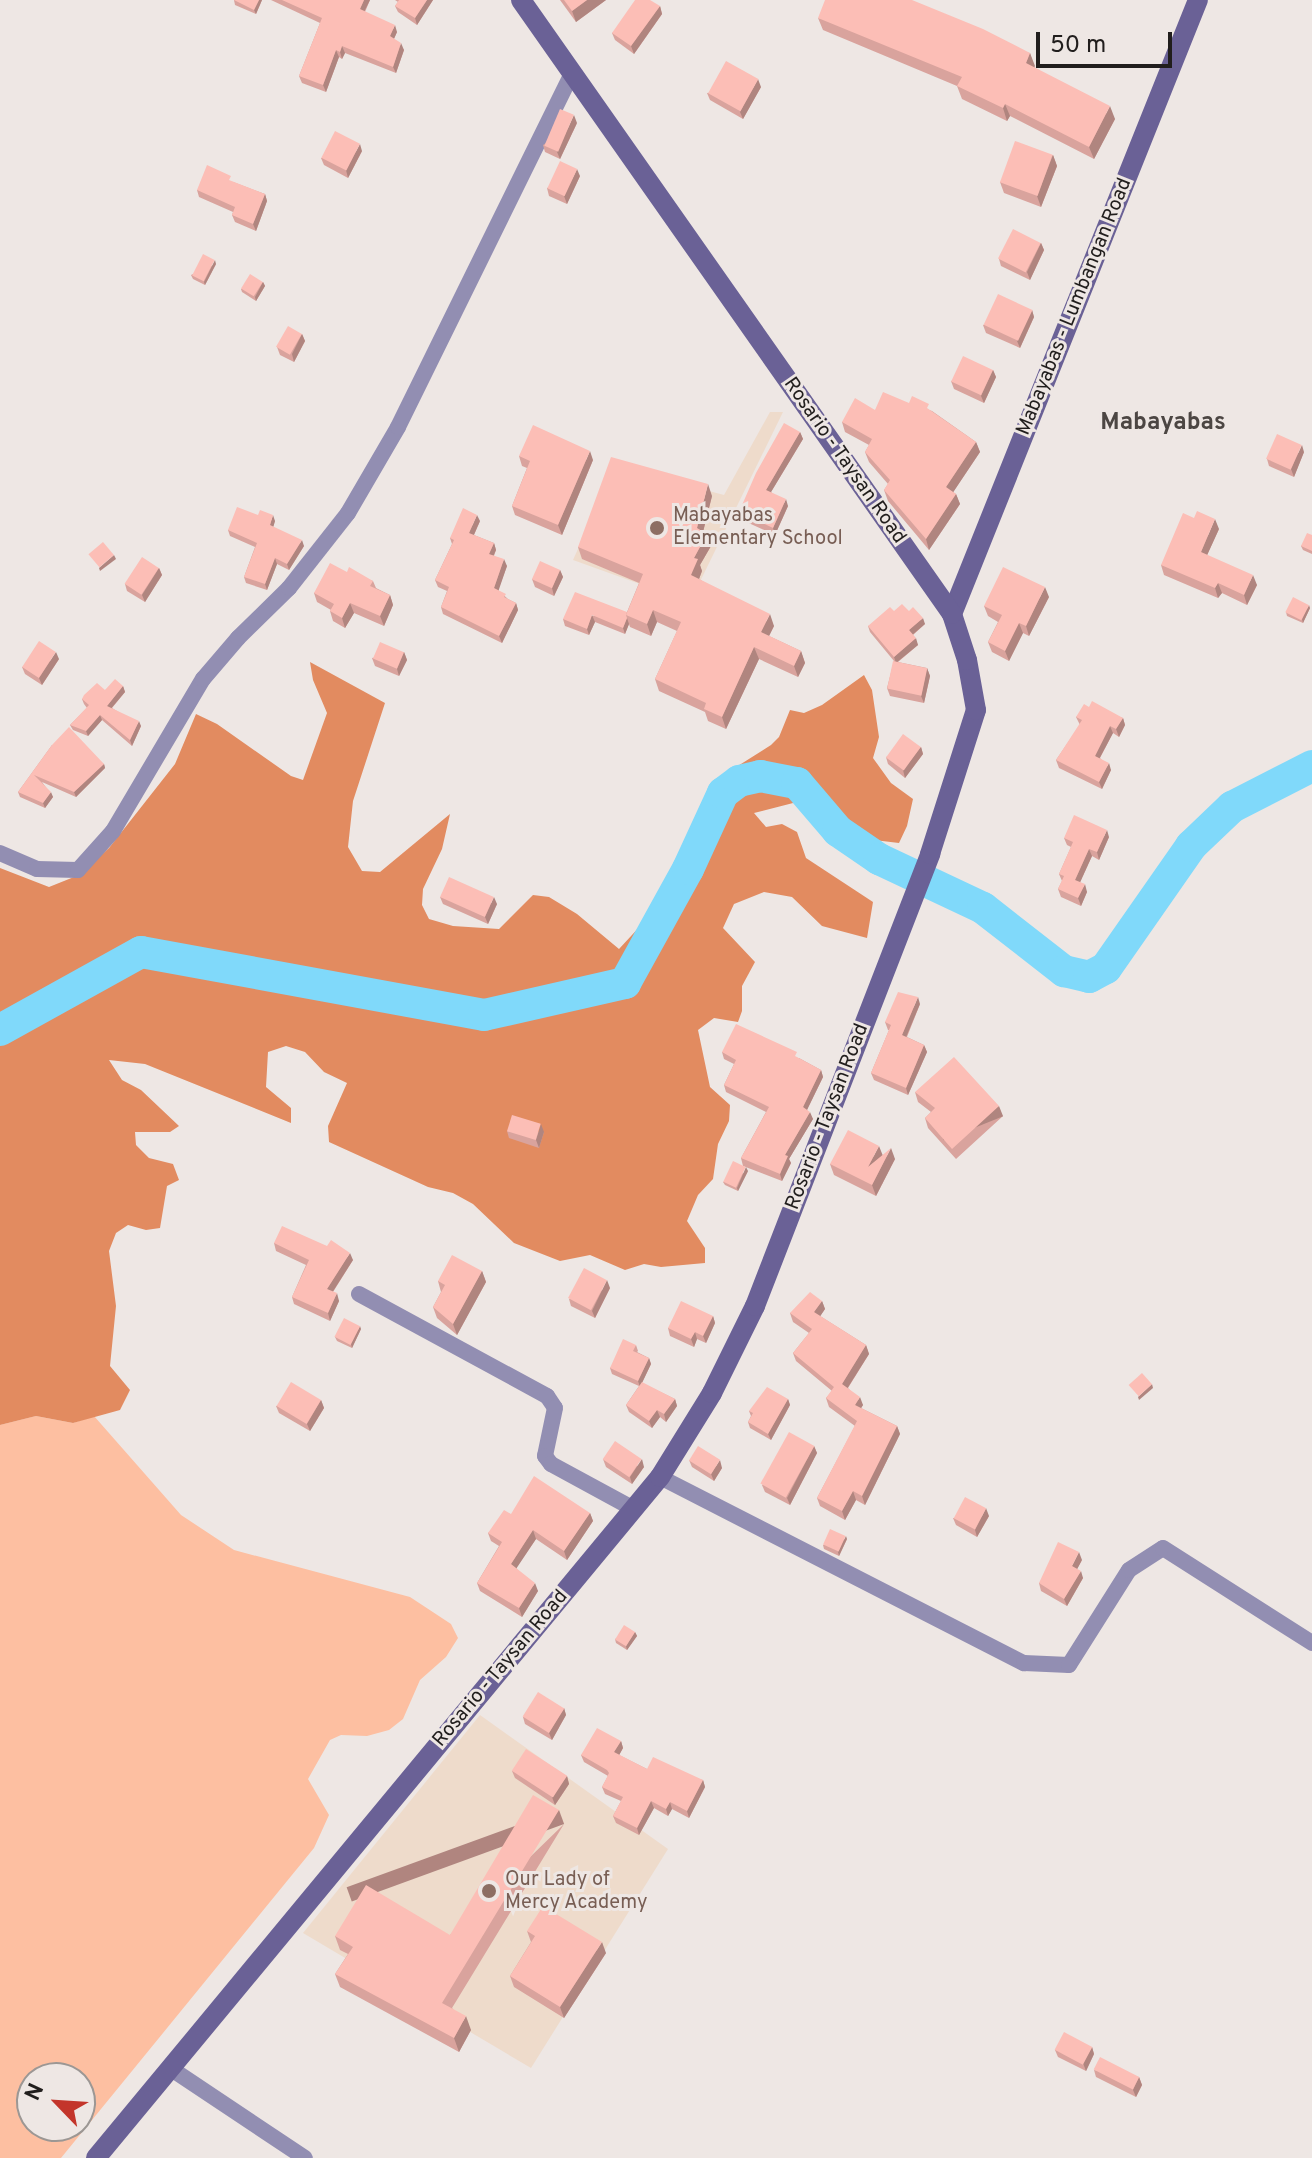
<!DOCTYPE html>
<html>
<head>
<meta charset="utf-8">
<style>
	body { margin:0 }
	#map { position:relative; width:1312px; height:2158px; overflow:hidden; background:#eee7e4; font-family:Overpass,sans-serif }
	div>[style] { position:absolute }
	.education>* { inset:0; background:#eedbcb }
	.green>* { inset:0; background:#fdbfa1 }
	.forest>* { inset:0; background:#e28b60 }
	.river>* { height:32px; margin:-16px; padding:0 16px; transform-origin:16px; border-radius:16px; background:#80d9fa }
	.street>* { height:16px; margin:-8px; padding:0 8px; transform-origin:8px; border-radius:8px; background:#928eb2 }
	.secondary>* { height:20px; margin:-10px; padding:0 10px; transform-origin:10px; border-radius:10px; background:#6a6196 }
	.wall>* { inset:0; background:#d9a39d }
	.shaded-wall>* { inset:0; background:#b0857f; transform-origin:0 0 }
	.building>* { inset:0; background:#fcbeb6; transform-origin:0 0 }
	.dots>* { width:22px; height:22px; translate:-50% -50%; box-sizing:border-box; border:4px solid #eee7e4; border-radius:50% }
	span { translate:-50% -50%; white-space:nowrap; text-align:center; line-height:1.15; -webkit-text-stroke:6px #eee7e4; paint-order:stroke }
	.street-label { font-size:20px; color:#211e1d }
	.education-label { font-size:20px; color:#785e54 }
	.left { translate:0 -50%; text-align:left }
	.quarter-label { font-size:24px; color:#4c4643; font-weight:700 }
	.north { position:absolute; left:16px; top:2062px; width:80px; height:80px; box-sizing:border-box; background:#eee7e4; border:2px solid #9c9794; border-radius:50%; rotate:295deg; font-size:22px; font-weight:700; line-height:32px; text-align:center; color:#211e1d }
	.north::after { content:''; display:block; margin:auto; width:28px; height:36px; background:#c3352b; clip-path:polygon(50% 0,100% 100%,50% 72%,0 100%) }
	.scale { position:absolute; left:1036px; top:32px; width:136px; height:36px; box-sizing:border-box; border:4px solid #211e1d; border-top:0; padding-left:10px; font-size:24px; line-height:28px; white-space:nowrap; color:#211e1d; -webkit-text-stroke:6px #eee7e4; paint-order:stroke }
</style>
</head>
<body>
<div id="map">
	<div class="education">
		<i style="clip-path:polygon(770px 412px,783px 412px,690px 602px,573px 560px,615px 466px,724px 495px)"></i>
		<i style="clip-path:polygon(480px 1715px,668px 1849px,531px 2068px,303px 1933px)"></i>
	</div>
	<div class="green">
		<i style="clip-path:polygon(evenodd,36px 1416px,73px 1423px,94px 1416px,181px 1515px,234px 1550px,410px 1597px,451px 1624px,458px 1638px,446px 1657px,420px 1680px,403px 1719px,389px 1730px,367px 1736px,341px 1735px,330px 1740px,308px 1779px,329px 1815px,314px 1848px,61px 2158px,0 2158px,0 1425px,36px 1416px,32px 2078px,80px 2078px,80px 2126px,32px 2126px,32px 2078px)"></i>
	</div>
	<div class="forest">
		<i style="clip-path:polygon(310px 662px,385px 703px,353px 801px,348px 847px,362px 871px,380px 872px,450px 814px,442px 849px,423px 889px,422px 905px,429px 919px,453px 926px,499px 929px,533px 895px,549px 897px,577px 914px,619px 949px,656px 909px,722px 776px,771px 745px,779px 737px,790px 710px,804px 713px,822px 705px,864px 675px,872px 690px,879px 737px,873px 758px,891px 783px,913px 799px,907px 826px,899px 843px,874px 840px,856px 833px,835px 814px,816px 805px,797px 802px,754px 813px,766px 827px,782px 824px,797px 832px,806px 858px,873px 902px,867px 938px,822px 926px,792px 897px,764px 892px,734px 904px,723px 928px,755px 962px,742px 986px,742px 1011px,738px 1022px,714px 1018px,698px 1030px,710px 1087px,730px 1105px,729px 1121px,718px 1144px,713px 1179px,698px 1195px,687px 1221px,705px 1248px,705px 1263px,661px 1267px,644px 1264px,625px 1270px,590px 1255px,560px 1261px,514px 1243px,473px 1204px,453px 1193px,428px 1187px,329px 1142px,328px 1126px,347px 1083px,324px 1072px,305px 1052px,286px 1046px,268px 1052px,266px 1087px,291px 1108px,291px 1123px,145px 1064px,109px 1060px,122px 1080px,141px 1090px,179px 1126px,170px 1132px,135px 1132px,136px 1145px,149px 1158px,173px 1164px,179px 1180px,167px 1186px,160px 1228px,146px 1230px,128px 1225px,116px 1233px,109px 1251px,116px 1306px,110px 1366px,130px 1390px,120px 1410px,73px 1423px,36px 1416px,0 1425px,0 868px,49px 887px,79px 875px,109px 848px,175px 764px,196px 714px,217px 724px,291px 776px,303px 780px,327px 713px,313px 680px)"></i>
	</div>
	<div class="river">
		<i style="left:0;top:1030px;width:161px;rotate:-29deg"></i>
		<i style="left:141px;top:952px;width:349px;rotate:10.4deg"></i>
		<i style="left:484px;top:1015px;width:145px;rotate:-12.8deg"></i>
		<i style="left:625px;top:983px;width:130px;rotate:-61.1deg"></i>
		<i style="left:688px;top:869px;width:84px;rotate:-65.3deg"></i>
		<i style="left:723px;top:793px;width:20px;rotate:-37deg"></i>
		<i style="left:739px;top:781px;width:22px;rotate:-13deg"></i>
		<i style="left:760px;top:776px;width:38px;rotate:11deg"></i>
		<i style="left:797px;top:783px;width:63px;rotate:49.5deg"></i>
		<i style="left:838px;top:831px;width:50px;rotate:34.3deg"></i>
		<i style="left:879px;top:859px;width:115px;rotate:25.2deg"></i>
		<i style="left:983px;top:908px;width:103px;rotate:37.9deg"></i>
		<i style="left:1064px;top:971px;width:26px;rotate:13deg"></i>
		<i style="left:1089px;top:977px;width:19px;rotate:-28deg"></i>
		<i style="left:1106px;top:968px;width:149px;rotate:-55.1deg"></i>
		<i style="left:1191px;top:846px;width:57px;rotate:-43.6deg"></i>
		<i style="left:1232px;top:807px;width:90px;rotate:-27.1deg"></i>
	</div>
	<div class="street">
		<i style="left:0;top:853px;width:40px;rotate:23.4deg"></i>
		<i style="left:37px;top:869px;width:41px;rotate:1.4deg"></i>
		<i style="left:78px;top:870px;width:52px;rotate:-48.1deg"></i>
		<i style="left:113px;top:831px;width:177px;rotate:-59.4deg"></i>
		<i style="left:203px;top:679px;width:54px;rotate:-49.5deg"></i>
		<i style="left:238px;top:638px;width:71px;rotate:-44.4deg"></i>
		<i style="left:289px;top:588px;width:95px;rotate:-51.8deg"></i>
		<i style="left:348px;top:513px;width:99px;rotate:-59.8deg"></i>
		<i style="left:398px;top:427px;width:394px;rotate:-63.8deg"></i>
		<i style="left:359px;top:1294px;width:214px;rotate:28.5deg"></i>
		<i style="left:547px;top:1396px;width:14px;rotate:56deg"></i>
		<i style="left:555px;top:1408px;width:49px;rotate:101.8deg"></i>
		<i style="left:545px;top:1456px;width:10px;rotate:53deg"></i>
		<i style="left:551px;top:1464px;width:94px;rotate:28.5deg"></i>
		<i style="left:660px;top:1477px;width:409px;rotate:27.1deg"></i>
		<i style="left:1024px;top:1663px;width:45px;rotate:2.5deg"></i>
		<i style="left:1069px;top:1665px;width:112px;rotate:-57.7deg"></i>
		<i style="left:1129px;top:1570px;width:40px;rotate:-32.9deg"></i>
		<i style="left:1163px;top:1548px;width:177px;rotate:32.5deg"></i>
		<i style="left:170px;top:2068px;width:162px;rotate:33.7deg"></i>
	</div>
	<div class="secondary">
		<i style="left:952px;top:614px;width:661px;rotate:-68.17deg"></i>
		<i style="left:96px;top:2158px;width:884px;rotate:-50.37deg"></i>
		<i style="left:660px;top:1477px;width:99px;rotate:-58.2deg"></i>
		<i style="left:712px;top:1393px;width:97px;rotate:-63.7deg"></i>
		<i style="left:755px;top:1306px;width:485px;rotate:-68.8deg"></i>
		<i style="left:930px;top:854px;width:151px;rotate:-72.3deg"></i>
		<i style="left:976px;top:710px;width:51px;rotate:-100.2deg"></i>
		<i style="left:967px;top:660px;width:48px;rotate:-108.1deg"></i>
		<i style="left:952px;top:614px;width:750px;rotate:-125.07deg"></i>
	</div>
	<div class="wall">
		<i style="clip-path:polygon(234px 0,262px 0,256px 14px,235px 5px)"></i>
		<i style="clip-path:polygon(271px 0,370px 0,365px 12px,397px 32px,394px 39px,404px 50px,396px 73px,345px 53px,342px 59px,339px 57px,326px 92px,302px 83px,299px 76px,320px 23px)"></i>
		<i style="clip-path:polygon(395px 0,433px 0,417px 25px,398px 12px,395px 6px,398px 2px)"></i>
		<i style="clip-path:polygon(560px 0,606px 0,576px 22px)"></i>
		<i style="clip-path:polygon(660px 6px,662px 14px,634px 54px,615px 40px,612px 33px)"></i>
		<i style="clip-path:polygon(818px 18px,1030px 53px,1034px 67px,1115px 119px,1094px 159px,1010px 116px,1007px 121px,962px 99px,957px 86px,823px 30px)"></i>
		<i style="clip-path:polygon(761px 87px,743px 119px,710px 100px,707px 93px)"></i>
		<i style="clip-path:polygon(577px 123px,560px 159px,545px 152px,543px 145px)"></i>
		<i style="clip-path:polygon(362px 151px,348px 178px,324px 165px,321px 158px)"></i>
		<i style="clip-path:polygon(1053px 155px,1057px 166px,1041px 207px,1004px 193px,1000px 182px)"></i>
		<i style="clip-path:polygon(580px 176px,567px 204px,549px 196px,547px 188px)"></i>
		<i style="clip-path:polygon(233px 182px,265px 194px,267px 201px,256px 231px,235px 222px,232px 215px,233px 212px,199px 197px,197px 190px)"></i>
		<i style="clip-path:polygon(1041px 243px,1044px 250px,1030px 280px,1001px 266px,999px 259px)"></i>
		<i style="clip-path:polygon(216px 264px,205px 285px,193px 279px,191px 275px)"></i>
		<i style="clip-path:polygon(263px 282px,265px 286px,256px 301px,242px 292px,241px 289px)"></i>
		<i style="clip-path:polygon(1032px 310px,1034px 317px,1020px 348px,986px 333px,983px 325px)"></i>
		<i style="clip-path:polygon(302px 334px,305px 341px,294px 362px,280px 355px,277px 347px)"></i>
		<i style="clip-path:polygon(993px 370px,996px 377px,984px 403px,954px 389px,951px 381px)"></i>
		<i style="clip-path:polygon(909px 403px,932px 411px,976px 442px,980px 452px,953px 492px,956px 494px,960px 504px,929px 550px,888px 501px,884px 490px,888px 484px,869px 462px,865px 452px,869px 445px,845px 432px,842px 422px,875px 410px)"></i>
		<i style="clip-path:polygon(800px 432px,803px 439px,771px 492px,788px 506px,775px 535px,742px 520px,739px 512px)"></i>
		<i style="clip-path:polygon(1304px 452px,1294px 477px,1269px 466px,1267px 459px)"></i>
		<i style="clip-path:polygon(519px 456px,593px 460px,562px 535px,515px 515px,512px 506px,527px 468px,522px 466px)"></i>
		<i style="clip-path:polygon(712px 496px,703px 532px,707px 534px,711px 546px,700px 565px,702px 571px,699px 579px,774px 626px,769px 636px,801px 651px,805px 663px,798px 677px,759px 659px,726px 729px,708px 721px,705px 712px,659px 691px,655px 679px,677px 631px,657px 622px,651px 636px,630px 627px,629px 624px,625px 634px,595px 622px,589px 635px,565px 626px,563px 619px,627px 612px,639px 583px,582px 559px,578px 547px)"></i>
		<i style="clip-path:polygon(258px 515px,275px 521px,273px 527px,304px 546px,289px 570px,277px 564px,267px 590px,246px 583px,244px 577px,255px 547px,230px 536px,228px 530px)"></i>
		<i style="clip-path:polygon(480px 521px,474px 535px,494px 543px,496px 550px,494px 556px,507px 566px,498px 590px,508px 599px,516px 603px,518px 610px,502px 643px,443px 614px,441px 607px,447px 591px,438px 587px,435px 580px,452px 544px,450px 538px)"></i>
		<i style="clip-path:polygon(1219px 529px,1207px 555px,1257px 585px,1247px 605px,1222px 593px,1218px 598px,1164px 575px,1161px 565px)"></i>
		<i style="clip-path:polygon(1312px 535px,1312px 554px,1303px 550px,1301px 546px)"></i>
		<i style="clip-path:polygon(159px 568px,162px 575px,145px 602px,127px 591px,125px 584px)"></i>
		<i style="clip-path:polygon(560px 570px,563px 577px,554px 596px,535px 587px,532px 579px)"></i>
		<i style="clip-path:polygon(347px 572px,373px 581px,376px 588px,390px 595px,393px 605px,384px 626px,354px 613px,345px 628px,333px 621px,330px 611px,331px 610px,317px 602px,314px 593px)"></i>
		<i style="clip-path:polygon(1049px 597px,1029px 636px,1023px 633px,1009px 661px,992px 652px,988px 642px,998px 622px,988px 616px,984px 606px)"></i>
		<i style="clip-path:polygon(1310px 608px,1303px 623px,1287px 616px,1286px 612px)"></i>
		<i style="clip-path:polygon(909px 611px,925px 624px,913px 635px,918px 645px,898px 662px,927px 668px,930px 676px,924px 703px,890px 696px,887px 688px,894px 661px,870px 632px,868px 626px)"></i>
		<i style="clip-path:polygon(404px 652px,407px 660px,399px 676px,375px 666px,372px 658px)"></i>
		<i style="clip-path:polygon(59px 659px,42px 685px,25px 674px,22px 667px)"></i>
		<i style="clip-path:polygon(123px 686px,125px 692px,112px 708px,141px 726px,132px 746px,102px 720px,88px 736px,73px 730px,70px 725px,87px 708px,84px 704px,82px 699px,105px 690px)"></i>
		<i style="clip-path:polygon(1089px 707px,1123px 718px,1125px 725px,1119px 737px,1113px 733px,1100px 758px,1111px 770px,1102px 789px,1059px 768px,1056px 760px,1080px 725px,1076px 717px)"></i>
		<i style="clip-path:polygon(52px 745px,104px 764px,105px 768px,76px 797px,42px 782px,53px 797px,45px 808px,20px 797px,18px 792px)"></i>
		<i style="clip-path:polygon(921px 747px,923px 754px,905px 778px,888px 764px,886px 757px)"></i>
		<i style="clip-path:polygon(1109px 837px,1099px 860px,1092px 856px,1080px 882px,1087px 892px,1081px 906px,1061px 897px,1058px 889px,1062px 881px,1059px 874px,1071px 847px,1067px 845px,1064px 838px)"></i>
		<i style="clip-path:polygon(440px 897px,497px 904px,488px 924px,443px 904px)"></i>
		<i style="clip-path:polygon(920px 1004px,907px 1037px,924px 1045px,927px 1052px,908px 1095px,874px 1080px,871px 1073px,889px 1030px,888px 1030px,885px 1022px)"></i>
		<i style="clip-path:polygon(722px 1052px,799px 1058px,821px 1070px,823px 1077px,807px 1110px,813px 1119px,789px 1159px,791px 1163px,782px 1181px,743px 1166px,741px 1158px,766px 1112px,726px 1092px,724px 1085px,734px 1064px,724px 1059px)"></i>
		<i style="clip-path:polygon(915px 1092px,1003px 1116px,956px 1159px,928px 1128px,925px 1118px,931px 1112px,918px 1102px)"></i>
		<i style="clip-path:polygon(507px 1131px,544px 1132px,539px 1148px,509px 1138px)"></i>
		<i style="clip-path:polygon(882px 1155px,895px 1159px,876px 1196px,834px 1175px,830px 1164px)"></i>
		<i style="clip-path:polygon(748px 1171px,738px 1191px,725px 1185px,723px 1182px)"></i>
		<i style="clip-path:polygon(274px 1243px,327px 1246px,353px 1260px,333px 1292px,339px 1301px,330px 1321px,294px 1304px,292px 1297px,306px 1265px,276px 1251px)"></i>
		<i style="clip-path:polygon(482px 1271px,486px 1282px,457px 1335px,437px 1318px,433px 1307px,441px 1292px,438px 1281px)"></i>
		<i style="clip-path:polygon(610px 1288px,595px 1318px,571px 1306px,569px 1299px)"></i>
		<i style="clip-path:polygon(822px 1301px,825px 1309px,820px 1316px,866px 1345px,869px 1354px,848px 1388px,863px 1405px,861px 1408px,897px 1426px,900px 1434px,865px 1505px,856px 1500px,845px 1520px,820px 1506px,817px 1498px,855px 1426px,829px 1407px,826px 1398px,832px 1391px,796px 1361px,793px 1353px,809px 1333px,793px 1322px,790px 1313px)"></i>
		<i style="clip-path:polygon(713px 1316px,715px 1323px,706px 1343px,697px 1339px,694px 1347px,670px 1336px,668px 1328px)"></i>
		<i style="clip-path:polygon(361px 1329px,352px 1348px,337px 1341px,335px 1337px)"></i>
		<i style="clip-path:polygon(636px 1345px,638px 1351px,637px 1352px,649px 1358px,651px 1364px,642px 1383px,675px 1399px,677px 1406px,666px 1422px,660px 1417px,652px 1428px,629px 1412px,626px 1405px,639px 1386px,612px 1374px,610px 1368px)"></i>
		<i style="clip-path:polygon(788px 1399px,790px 1405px,771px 1440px,750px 1428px,748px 1422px,751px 1416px,749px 1411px)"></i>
		<i style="clip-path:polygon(321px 1400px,324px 1408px,310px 1431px,279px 1413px,276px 1406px)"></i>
		<i style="clip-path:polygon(814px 1446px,817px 1453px,790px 1505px,765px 1492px,762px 1485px)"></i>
		<i style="clip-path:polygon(603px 1459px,644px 1467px,632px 1484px,606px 1467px)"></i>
		<i style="clip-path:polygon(689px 1460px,722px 1468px,714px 1481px,692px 1467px)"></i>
		<i style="clip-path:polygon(590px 1513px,593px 1521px,567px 1560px,536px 1539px,516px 1568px,538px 1591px,522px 1617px,480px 1591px,477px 1583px,499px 1546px,491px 1541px,488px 1533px,511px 1514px)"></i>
		<i style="clip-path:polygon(989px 1516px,977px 1537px,956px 1525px,953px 1518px)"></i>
		<i style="clip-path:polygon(847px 1539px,839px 1556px,824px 1549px,823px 1545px)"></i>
		<i style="clip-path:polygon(1082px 1560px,1077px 1569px,1083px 1578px,1067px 1606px,1041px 1591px,1039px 1583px)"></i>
		<i style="clip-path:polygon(635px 1632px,637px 1636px,627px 1650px,616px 1643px,615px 1639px)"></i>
		<i style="clip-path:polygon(564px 1708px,566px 1715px,552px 1740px,525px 1724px,523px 1717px)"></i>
		<i style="clip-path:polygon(621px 1741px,623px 1748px,619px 1755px,647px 1769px,703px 1780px,705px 1787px,689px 1818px,672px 1809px,668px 1816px,654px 1808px,639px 1835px,616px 1823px,613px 1816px,621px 1801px,605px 1794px,602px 1787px,608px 1776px,584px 1762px,581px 1755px)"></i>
		<i style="clip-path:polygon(512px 1771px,567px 1776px,569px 1784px,555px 1805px,515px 1778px)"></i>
		<i style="clip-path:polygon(564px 1824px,452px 2008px,471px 2030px,459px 2052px,340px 1987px,335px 1974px,348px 1954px,340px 1950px,335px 1936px,450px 1935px)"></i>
		<i style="clip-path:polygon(527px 1931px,606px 1953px,564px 2018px,514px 1987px,510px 1976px,531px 1942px)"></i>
		<i style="clip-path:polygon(1092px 2047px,1094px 2054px,1086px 2071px,1058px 2057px,1055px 2050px)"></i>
		<i style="clip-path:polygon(1094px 2070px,1139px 2077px,1142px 2085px,1136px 2097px,1096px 2077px)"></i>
	</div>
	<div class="shaded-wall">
		<i style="clip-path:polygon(259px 0,262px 0,256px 14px,254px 10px)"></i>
		<i style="clip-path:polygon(364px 0,370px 0,362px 16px,360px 9px)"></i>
		<i style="clip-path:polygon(427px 0,433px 0,417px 25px,415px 18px)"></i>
		<i style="clip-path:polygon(587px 0,606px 0,576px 22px,572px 11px)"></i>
		<i style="clip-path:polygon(660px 6px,662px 14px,634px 54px,631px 46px)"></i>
		<i style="clip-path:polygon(395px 25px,397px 32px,392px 43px,390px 36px)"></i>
		<i style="clip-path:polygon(401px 43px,404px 50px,396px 73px,393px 67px)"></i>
		<i style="clip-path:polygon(342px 46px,345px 53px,342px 59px,340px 52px)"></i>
		<i style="clip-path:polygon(336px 50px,339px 57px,326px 92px,323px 85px)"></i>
		<i style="clip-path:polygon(1030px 53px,1035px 66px,1030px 76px,1026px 63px)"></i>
		<i style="clip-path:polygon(758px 79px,761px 87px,743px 119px,740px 112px)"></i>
		<i style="clip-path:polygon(1005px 104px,1010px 116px,1007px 121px,1003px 108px)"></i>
		<i style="clip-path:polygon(1110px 106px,1115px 119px,1094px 159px,1089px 147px)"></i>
		<i style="clip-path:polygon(574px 115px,577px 123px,560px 159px,557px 152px)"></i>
		<i style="clip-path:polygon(360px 144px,362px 151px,348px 178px,346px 170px)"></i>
		<i style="clip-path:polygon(1053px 155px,1057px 166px,1041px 207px,1037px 196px)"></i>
		<i style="clip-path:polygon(577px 169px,580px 176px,567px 204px,564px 196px)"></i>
		<i style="clip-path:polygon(265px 194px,267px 201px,256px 231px,253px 224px)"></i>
		<i style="clip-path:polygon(1041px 243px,1044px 250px,1030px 280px,1027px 272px)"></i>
		<i style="clip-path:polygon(215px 260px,216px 264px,205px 285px,204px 282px)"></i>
		<i style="clip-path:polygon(263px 282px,265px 286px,256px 301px,255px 297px)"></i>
		<i style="clip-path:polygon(1032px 310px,1034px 317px,1020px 348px,1017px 341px)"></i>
		<i style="clip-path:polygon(302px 334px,305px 341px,294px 362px,292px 354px)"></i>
		<i style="clip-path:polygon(993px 370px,996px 377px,984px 403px,981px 396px)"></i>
		<i style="clip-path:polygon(800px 432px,803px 439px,768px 497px,766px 490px)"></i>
		<i style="clip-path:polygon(976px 442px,980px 452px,950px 497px,946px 487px)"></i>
		<i style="clip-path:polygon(1302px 445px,1304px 452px,1294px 477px,1291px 469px)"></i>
		<i style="clip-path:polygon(590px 451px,593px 460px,562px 535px,558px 525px)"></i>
		<i style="clip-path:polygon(708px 484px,712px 496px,701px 540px,697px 528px)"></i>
		<i style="clip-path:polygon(956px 494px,960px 504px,929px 550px,926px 539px)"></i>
		<i style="clip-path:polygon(786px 499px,788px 506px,775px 535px,773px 528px)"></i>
		<i style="clip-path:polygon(273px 515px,275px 521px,272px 531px,270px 525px)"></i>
		<i style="clip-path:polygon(477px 515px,480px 521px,472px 539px,469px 533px)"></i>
		<i style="clip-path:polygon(1215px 519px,1219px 529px,1204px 562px,1201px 552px)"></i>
		<i style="clip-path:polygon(707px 534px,711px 546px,700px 565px,702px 571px,696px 587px,691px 575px,694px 558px)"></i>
		<i style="clip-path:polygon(302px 540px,304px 546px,289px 570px,287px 564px)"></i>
		<i style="clip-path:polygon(494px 543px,496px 550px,491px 561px,489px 554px)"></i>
		<i style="clip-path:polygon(114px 555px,116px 559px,100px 571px,99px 568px)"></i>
		<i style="clip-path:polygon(275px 558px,277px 564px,267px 590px,265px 584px)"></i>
		<i style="clip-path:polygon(504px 559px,507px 566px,497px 595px,494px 588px)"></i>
		<i style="clip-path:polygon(159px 568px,162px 575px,145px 602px,142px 595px)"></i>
		<i style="clip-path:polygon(560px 570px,563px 577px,554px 596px,552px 588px)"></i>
		<i style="clip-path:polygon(1253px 575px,1257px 585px,1247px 605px,1244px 595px)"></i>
		<i style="clip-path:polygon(1218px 583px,1222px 593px,1218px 598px,1215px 588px)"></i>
		<i style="clip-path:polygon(1045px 587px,1049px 597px,1029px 636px,1026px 626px)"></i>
		<i style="clip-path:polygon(390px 595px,393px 605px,384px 626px,380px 616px)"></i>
		<i style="clip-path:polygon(350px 603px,354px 613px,345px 628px,342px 618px)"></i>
		<i style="clip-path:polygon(516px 603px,518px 610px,502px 643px,499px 636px)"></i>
		<i style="clip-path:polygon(1309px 605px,1310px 608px,1303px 623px,1302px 619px)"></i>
		<i style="clip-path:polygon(653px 610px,657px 622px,651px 636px,647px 624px)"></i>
		<i style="clip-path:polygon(770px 614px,774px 626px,765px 644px,761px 632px)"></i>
		<i style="clip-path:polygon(592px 615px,595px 622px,589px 635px,587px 629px)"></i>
		<i style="clip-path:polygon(627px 618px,629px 624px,625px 634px,623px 628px)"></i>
		<i style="clip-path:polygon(923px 618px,925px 624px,911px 636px,909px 630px)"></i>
		<i style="clip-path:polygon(1019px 623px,1023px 633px,1009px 661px,1005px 651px)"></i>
		<i style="clip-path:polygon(916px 638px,918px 645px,896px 663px,894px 657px)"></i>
		<i style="clip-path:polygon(754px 647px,759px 659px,726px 729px,722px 717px)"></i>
		<i style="clip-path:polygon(801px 651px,805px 663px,798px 677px,794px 666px)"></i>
		<i style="clip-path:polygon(56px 652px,59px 659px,42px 685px,39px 678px)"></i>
		<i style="clip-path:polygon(404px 652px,407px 660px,399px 676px,397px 669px)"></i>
		<i style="clip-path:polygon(927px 668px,930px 676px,924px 703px,921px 696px)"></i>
		<i style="clip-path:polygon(123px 686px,125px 692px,109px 711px,107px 706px)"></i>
		<i style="clip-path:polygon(100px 715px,102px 720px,88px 736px,86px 731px)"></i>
		<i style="clip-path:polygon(1123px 718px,1125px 725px,1119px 737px,1116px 729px)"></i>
		<i style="clip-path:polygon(139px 721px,141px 726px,132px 746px,130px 740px)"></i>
		<i style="clip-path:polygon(1110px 726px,1113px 733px,1097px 763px,1095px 756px)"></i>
		<i style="clip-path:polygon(921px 747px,923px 754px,905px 778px,903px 770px)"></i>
		<i style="clip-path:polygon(1109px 763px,1111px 770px,1102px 789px,1099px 782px)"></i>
		<i style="clip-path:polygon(104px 764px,105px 768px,76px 797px,74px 792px)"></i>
		<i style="clip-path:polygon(51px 792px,53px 797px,45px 808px,43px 803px)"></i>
		<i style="clip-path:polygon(1107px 830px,1109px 837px,1099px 860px,1097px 852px)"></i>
		<i style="clip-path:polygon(1089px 849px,1092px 856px,1078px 887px,1075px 880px)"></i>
		<i style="clip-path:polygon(1085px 884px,1087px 892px,1081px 906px,1078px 898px)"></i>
		<i style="clip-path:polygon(494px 897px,497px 904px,488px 924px,485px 917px)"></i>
		<i style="clip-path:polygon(918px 997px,920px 1004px,904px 1042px,902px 1035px)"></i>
		<i style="clip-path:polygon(924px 1045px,927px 1052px,908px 1095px,906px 1088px)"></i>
		<i style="clip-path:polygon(821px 1070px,823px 1077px,805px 1114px,803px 1107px)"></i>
		<i style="left:999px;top:1106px;width:11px;height:64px;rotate:68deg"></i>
		<i style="clip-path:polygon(810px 1112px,813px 1119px,789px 1159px,791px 1163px,782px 1181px,780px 1174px,785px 1155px)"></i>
		<i style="clip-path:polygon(541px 1124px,544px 1132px,539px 1148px,536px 1140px)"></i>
		<i style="clip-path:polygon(879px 1146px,883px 1156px,868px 1167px)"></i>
		<i style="clip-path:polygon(891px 1148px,895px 1159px,876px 1196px,872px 1185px)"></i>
		<i style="clip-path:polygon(746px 1167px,748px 1171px,738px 1191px,737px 1188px)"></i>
		<i style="clip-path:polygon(350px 1253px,353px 1260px,330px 1296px,327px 1289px)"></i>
		<i style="clip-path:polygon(482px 1271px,486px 1282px,457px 1335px,453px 1324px)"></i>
		<i style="clip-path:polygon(607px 1280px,610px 1288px,595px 1318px,592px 1311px)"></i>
		<i style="clip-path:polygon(337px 1293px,339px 1301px,330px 1321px,328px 1313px)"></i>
		<i style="clip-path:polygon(822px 1301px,825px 1309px,817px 1321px,814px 1312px)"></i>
		<i style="clip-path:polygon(713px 1316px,715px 1323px,706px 1343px,703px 1336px)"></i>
		<i style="clip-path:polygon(360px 1326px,361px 1329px,352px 1348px,351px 1344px)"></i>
		<i style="clip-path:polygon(695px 1332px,697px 1339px,694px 1347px,691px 1339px)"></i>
		<i style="clip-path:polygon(866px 1345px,869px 1354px,845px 1392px,842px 1384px)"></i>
		<i style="clip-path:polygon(649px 1358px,651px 1364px,640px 1387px,638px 1381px)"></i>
		<i style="clip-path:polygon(1152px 1384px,1153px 1388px,1139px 1400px,1138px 1397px)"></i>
		<i style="clip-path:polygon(860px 1397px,863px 1405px,858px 1413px,855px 1405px)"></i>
		<i style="clip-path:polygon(675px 1399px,677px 1406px,666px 1422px,664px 1414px)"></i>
		<i style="clip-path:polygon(788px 1399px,790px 1405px,771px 1440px,768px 1434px)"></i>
		<i style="clip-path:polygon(321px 1400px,324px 1408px,310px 1431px,307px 1424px)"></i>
		<i style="clip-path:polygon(657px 1410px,660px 1417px,652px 1428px,649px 1421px)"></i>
		<i style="clip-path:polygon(897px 1426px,900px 1434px,865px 1505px,862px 1496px)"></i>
		<i style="clip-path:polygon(814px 1446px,817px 1453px,790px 1505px,787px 1498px)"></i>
		<i style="clip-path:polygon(642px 1459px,644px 1467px,632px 1484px,630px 1477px)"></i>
		<i style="clip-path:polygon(720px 1460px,722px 1468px,714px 1481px,711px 1474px)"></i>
		<i style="clip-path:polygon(853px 1491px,856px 1500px,845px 1520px,842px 1511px)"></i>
		<i style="clip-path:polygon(986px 1508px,989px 1516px,977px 1537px,975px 1530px)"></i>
		<i style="clip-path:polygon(590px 1513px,593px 1521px,567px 1560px,564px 1551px)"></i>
		<i style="clip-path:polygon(533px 1530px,536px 1539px,514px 1572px,511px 1564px)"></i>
		<i style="clip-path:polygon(846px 1536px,847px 1539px,839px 1556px,838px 1552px)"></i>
		<i style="clip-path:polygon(1079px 1552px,1082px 1560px,1075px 1573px,1072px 1566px)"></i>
		<i style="clip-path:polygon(1081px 1571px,1083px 1578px,1067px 1606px,1064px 1599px)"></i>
		<i style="clip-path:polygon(535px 1583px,538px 1591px,522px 1617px,519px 1608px)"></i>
		<i style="clip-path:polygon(635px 1632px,637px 1636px,627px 1650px,626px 1646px)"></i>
		<i style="clip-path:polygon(564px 1708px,566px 1715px,552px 1740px,549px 1733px)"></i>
		<i style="clip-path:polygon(621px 1741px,623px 1748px,617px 1759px,614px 1752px)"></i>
		<i style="clip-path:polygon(567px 1776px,569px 1784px,555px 1805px,552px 1797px)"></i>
		<i style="clip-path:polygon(703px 1780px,705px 1787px,689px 1818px,687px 1811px)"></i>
		<i style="clip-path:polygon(651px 1801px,654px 1808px,639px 1835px,637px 1828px)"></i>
		<i style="clip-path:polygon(670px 1802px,672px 1809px,668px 1816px,666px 1809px)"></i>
		<i style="left:559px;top:1810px;width:15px;height:226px;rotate:70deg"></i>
		<i style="clip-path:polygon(602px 1942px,606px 1953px,564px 2018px,560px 2007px)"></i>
		<i style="clip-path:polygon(466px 2016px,471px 2030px,459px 2052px,454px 2038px)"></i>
		<i style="clip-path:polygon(1092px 2047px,1094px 2054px,1086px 2071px,1083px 2063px)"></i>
		<i style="clip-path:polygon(1139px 2077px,1142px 2085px,1136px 2097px,1133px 2090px)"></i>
	</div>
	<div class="building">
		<i style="clip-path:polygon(234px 0,259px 0,254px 10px)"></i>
		<i style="clip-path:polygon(282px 0,364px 0,360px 9px,395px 25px,390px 36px,401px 43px,393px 67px,342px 46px,340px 52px,336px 50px,323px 85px,299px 76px,322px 18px)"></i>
		<i style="clip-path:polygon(399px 0,427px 0,415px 18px,395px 6px)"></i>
		<i style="clip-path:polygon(564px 0,587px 0,572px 11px)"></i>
		<i style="clip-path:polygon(635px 0,650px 0,660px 6px,631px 46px,612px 33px)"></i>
		<i style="clip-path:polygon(825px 0,912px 0,983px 29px,1030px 53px,1026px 63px,1110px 106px,1089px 147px,1005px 104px,1003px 108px,957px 86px,962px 77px,818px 18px)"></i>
		<i style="left:726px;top:61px;width:37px;height:37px;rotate:29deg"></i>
		<i style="left:560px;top:109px;width:15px;height:40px;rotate:23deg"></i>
		<i style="left:335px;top:131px;width:28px;height:30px;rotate:27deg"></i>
		<i style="left:1015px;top:141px;width:40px;height:44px;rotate:20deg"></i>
		<i style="left:560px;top:161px;width:19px;height:30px;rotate:25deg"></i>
		<i style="clip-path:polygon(207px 165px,231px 176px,229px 180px,265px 194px,253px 224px,232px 215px,235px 207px,197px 190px)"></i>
		<i style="left:1013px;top:229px;width:31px;height:33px;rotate:27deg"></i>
		<i style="left:203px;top:254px;width:13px;height:24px;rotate:27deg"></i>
		<i style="left:250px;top:274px;width:15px;height:17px;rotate:32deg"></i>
		<i style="left:998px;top:294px;width:38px;height:34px;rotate:25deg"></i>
		<i style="left:288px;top:326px;width:16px;height:24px;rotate:30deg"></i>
		<i style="left:963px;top:356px;width:33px;height:28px;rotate:25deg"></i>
		<i style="clip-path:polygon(883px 392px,909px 403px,912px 396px,929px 404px,927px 408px,976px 442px,946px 487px,956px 494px,926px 539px,884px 490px,890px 480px,865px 452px,872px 439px,842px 422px,855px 398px,875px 410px)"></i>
		<i style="clip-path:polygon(784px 423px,800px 432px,766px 490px,786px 499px,773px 528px,739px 512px,756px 473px)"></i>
		<i style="clip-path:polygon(533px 425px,590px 451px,558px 525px,512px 506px,530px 461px,519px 456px)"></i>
		<i style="left:1277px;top:434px;width:27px;height:27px;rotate:24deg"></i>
		<i style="clip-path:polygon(611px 457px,708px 484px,697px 528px,707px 534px,694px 558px,698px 559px,691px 575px,770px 614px,761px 632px,801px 651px,794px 666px,754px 647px,722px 717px,704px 709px,706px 703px,655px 679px,681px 622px,653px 610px,647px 624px,626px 615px,643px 574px,578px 547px)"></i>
		<i style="clip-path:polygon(237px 507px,258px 515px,260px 510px,273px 515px,270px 525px,302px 540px,287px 564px,275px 558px,265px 584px,244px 577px,257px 543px,228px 530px)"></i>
		<i style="clip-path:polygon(463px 508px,477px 515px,469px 533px,494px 543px,489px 554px,504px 559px,494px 588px,506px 594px,504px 597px,516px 603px,499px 636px,441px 607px,449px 587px,435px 580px,454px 540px,450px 538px)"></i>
		<i style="clip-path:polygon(1197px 511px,1215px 519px,1201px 552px,1253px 575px,1244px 595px,1218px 583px,1215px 588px,1161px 565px,1183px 513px,1194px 518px)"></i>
		<i style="clip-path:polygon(1307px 533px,1312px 535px,1312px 551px,1301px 546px)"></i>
		<i style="left:103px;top:542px;width:17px;height:19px;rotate:50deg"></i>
		<i style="left:142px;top:557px;width:20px;height:32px;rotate:33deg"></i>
		<i style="left:540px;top:561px;width:22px;height:20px;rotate:24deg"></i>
		<i style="clip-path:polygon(330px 563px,347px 572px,349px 567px,373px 581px,370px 586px,390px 595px,380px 616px,350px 603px,342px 618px,330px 611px,334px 604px,314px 593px)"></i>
		<i style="clip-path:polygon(1003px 567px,1045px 587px,1026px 626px,1019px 623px,1005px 651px,988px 642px,1002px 615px,984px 606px)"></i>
		<i style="clip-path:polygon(575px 592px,627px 612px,626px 615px,627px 618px,623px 628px,592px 615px,587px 629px,563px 619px)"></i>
		<i style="left:1293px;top:597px;width:18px;height:17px;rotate:27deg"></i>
		<i style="clip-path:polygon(902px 604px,909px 611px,913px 607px,923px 618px,909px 630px,916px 638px,894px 657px,868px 626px,890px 607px,894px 611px)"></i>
		<i style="left:39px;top:641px;width:20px;height:31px;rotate:33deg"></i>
		<i style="left:380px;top:642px;width:26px;height:18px;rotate:23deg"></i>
		<i style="left:893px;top:661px;width:35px;height:28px;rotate:12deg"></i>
		<i style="clip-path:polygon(115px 679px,123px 686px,107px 706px,139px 721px,130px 740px,100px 715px,86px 731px,70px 725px,89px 705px,82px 699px,84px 695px,97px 683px,105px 690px)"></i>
		<i style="clip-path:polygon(1092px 701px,1123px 718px,1116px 729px,1110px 726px,1095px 756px,1109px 763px,1099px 782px,1056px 760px,1082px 720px,1076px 717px,1084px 704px,1089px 707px)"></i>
		<i style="clip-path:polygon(69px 727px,104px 764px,74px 792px,34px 775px,51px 792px,43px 803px,18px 792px,52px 745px)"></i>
		<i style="left:903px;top:734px;width:22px;height:29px;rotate:36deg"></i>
		<i style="clip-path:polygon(1074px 815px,1107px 830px,1097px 852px,1089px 849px,1075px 880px,1085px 884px,1078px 898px,1058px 889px,1064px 876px,1059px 874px,1073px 842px,1064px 838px)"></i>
		<i style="left:449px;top:877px;width:49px;height:22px;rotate:24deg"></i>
		<i style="clip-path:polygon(898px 992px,918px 997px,902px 1035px,924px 1045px,906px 1088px,871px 1073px,891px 1025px,885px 1022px)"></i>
		<i style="clip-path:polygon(736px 1024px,797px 1052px,795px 1056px,821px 1070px,803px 1107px,810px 1112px,785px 1155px,788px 1156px,780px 1174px,741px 1158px,769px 1107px,724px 1085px,736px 1060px,722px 1052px)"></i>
		<i style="clip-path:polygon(954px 1057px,999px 1106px,952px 1149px,925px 1118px,935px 1108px,915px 1092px)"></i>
		<i style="left:512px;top:1115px;width:30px;height:17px;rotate:17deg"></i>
		<i style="clip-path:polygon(848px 1130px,879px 1146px,868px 1167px,891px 1148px,872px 1185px,830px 1164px)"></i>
		<i style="left:733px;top:1161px;width:14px;height:23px;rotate:25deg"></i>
		<i style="clip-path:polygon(282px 1226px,327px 1246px,331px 1240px,350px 1253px,327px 1289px,337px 1293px,328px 1313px,292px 1297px,309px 1260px,274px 1243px)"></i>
		<i style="clip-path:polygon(452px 1255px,482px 1271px,453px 1324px,433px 1307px,445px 1285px,438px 1281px)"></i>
		<i style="left:584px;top:1268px;width:26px;height:34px;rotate:28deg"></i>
		<i style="clip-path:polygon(810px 1292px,822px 1301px,814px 1312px,866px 1345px,842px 1384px,860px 1397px,855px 1405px,897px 1426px,862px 1496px,853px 1491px,842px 1511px,817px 1498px,857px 1421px,826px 1398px,834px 1387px,793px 1353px,812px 1329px,790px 1313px)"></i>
		<i style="clip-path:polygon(681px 1301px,713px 1316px,703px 1336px,695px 1332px,691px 1339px,668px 1328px)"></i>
		<i style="left:344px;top:1318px;width:18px;height:21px;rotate:27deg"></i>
		<i style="clip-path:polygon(623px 1339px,636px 1345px,633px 1351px,649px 1358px,638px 1381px,610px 1368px)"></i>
		<i style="left:1142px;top:1373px;width:15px;height:18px;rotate:48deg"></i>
		<i style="left:291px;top:1382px;width:35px;height:28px;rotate:31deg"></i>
		<i style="clip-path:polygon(642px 1382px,675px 1399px,664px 1414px,657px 1410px,649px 1421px,626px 1405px)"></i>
		<i style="clip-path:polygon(767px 1387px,788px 1399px,768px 1434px,748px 1422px,753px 1413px,749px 1411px)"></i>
		<i style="left:789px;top:1432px;width:29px;height:59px;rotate:29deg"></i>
		<i style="left:615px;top:1441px;width:32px;height:22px;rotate:34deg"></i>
		<i style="left:698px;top:1446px;width:26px;height:17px;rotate:32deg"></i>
		<i style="clip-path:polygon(534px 1476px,590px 1513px,564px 1551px,533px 1530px,511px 1564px,535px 1583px,519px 1608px,477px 1583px,502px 1542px,488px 1533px,504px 1510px,511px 1514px)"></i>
		<i style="left:965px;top:1497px;width:24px;height:24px;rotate:28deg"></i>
		<i style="left:830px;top:1529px;width:17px;height:17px;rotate:24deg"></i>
		<i style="clip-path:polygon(1058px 1542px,1079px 1552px,1072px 1566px,1081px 1571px,1064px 1599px,1039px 1583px)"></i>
		<i style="left:624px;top:1625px;width:13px;height:17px;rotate:32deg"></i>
		<i style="left:538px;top:1692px;width:31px;height:29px;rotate:32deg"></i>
		<i style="clip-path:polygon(597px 1728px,621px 1741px,614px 1752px,647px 1769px,653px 1757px,703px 1780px,687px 1811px,670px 1802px,666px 1809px,651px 1801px,637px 1828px,613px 1816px,623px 1797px,602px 1787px,609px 1773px,607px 1770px,581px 1755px)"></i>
		<i style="left:526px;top:1749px;width:49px;height:26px;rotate:33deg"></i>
		<i style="clip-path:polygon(533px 1795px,559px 1810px,442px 2003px,466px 2016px,454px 2038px,335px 1974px,353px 1947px,335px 1936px,366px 1885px,450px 1935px)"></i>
		<i style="clip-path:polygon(543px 1906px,602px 1942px,560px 2007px,510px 1976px,535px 1936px,527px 1931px)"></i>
		<i style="left:1064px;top:2032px;width:32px;height:20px;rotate:28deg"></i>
		<i style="left:1100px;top:2057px;width:44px;height:14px;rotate:27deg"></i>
	</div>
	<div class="dots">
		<i style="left:657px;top:528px;background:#8d6e63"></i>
		<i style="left:489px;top:1891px;background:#8d6e63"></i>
	</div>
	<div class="street-label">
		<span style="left:1075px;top:307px;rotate:-68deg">Mabayabas - Lumbangan Road</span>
		<span style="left:844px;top:461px;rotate:55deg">Rosario - Taysan Road</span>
		<span style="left:828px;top:1117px;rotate:-69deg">Rosario - Taysan Road</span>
		<span style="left:501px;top:1669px;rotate:-50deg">Rosario - Taysan Road</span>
	</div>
	<div class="education-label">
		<span class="left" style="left:673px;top:528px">Mabayabas<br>Elementary School</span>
		<span class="left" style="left:505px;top:1892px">Our Lady of<br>Mercy Academy</span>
	</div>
	<div class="quarter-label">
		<span style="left:1163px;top:424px">Mabayabas</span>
	</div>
	<div class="north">N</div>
	<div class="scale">50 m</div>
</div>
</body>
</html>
